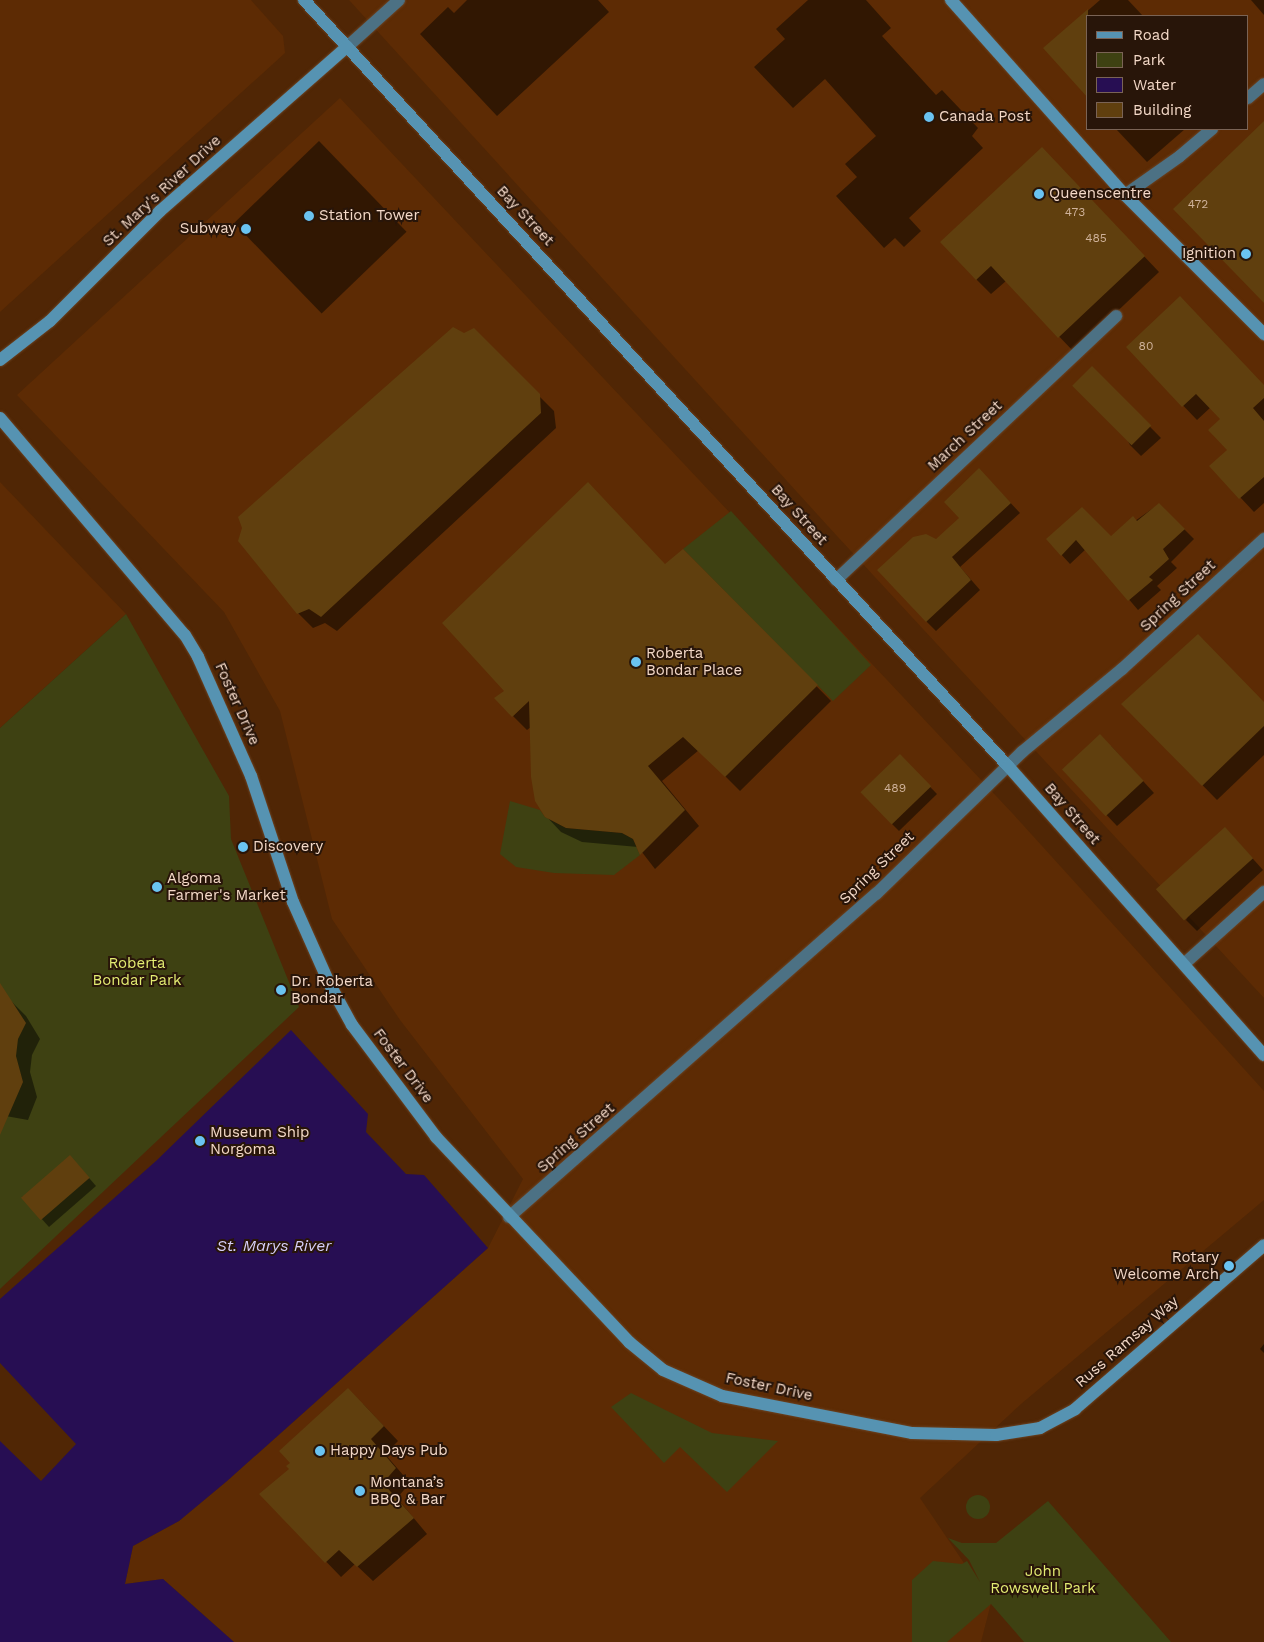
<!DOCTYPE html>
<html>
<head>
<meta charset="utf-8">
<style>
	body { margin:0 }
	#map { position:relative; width:1264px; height:1642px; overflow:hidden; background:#502605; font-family:"Work Sans",sans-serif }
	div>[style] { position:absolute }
	.built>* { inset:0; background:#5d2b04 }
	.green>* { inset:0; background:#3e4112 }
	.round { border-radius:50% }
	.water>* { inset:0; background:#270e53 }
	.shadow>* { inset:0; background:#0007; transform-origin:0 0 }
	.building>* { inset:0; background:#603f0e; transform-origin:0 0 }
	.roads { filter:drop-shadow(0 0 1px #6a4324) drop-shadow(0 0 1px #6a4324) }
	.street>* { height:12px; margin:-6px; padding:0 6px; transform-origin:6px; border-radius:6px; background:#4c7184 }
	.secondary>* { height:12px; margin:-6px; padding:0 6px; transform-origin:6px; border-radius:6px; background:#5693b2 }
	.dots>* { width:14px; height:14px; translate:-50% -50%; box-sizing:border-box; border:2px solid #281509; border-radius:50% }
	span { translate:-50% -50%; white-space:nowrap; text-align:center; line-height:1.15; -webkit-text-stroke:4px #281509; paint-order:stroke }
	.number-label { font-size:12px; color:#cfb29a }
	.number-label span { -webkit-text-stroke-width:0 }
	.poi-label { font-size:15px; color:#f4d9c8 }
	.left { translate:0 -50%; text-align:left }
	.right { translate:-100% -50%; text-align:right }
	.street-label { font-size:15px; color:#f4d9c8 }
	.park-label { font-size:15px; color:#e3ec72 }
	.water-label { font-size:16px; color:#d6cff9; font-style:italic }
	.legend { position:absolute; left:1086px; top:15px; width:162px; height:115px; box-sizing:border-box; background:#281509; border:1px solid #7a6355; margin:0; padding:6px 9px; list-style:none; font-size:15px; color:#f4d9c8 }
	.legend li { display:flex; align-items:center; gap:10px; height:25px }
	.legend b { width:25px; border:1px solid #7a6355 }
</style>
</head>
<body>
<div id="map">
	<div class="built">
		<i style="clip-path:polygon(0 0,251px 0,283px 36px,285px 53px,0 312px)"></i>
		<i style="clip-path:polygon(evenodd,349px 0,1264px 0,1264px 998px,837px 536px,349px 0,1088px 16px,1248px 16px,1248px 129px,1088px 129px,1088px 16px)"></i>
		<i style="clip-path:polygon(340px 98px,1014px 815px,1264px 1091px,1264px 1200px,1021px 1404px,920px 1498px,991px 1603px,981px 1642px,234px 1642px,163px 1579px,125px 1584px,133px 1546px,179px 1521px,227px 1481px,488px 1248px,523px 1179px,400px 1020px,332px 919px,280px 711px,224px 612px,17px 395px)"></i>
		<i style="clip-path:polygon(0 482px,126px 614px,0 728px)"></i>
	</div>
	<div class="green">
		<i style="clip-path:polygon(731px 511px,871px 665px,833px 701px,683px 549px)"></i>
		<i style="clip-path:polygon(126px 614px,229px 796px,231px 839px,299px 1007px,0 1289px,0 728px)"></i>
		<i style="clip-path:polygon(510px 801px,540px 810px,545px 817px,566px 828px,622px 833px,633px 839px,640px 855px,614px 875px,554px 873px,516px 867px,500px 854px)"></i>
		<i style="clip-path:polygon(631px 1393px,712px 1433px,778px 1441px,727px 1492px,680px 1447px,664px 1463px,611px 1407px)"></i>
		<i class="round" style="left:966px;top:1495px;width:24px;height:24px"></i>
		<i style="clip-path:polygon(1048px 1501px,1171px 1642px,1024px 1642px,991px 1604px,947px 1642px,912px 1642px,912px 1580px,933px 1561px,962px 1564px,967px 1561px,980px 1582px,969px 1560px,948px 1538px,962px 1543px,996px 1543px)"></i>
	</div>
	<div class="water">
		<i style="clip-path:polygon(291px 1030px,368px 1114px,366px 1132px,406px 1174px,424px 1175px,488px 1248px,227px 1481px,179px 1521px,133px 1546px,125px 1584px,163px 1579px,234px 1642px,0 1642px,0 1441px,41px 1481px,76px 1444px,0 1363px,0 1299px,156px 1161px)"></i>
	</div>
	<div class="shadow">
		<i style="clip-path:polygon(467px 0,598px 0,609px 12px,497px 116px,420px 34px,448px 7px,454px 13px)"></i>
		<i style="clip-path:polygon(808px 0,866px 0,891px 28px,882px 36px,936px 95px,942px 90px,978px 128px,972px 136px,983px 148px,909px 218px,921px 231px,904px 247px,895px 238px,884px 248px,836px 196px,857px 177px,845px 164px,876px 136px,825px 79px,793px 108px,754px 67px,785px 39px,776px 29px)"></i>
		<i style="clip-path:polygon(1100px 0,1128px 0,1143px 16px,1088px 16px,1045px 48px)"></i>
		<i style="clip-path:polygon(1251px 0,1264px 0,1264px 15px)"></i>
		<i style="clip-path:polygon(1116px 129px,1185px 129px,1147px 162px)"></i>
		<i style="left:319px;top:141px;width:126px;height:118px;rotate:46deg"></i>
		<i style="clip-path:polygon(1056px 163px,1159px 272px,1074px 352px,1006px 281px,991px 294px,976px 279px)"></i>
		<i style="clip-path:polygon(473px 330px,554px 411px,556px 428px,337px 631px,325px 623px,313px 628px,298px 613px,464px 334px)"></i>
		<i style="clip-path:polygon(1127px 347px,1264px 386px,1264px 503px,1254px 512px,1211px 466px,1229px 450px,1222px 419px,1211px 407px,1197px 420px)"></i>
		<i style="clip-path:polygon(1092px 368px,1161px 438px,1141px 456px,1130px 445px)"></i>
		<i style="clip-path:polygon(989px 480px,1020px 513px,960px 567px,980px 590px,936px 631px,926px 621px,936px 541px,961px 518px)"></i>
		<i style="clip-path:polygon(1159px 504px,1194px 539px,1171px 562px,1177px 568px,1157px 586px,1161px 590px,1138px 610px,1086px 549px,1070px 564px,1047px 539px,1111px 538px)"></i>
		<i style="clip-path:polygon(683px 551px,831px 701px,740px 791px,699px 750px,662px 781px,699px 826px,655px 869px,638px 847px,582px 842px,561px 832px,546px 816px,531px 727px,527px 730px,513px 716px)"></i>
		<i style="clip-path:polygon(1264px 703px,1264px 755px,1217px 800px,1123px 704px)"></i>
		<i style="clip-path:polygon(1111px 746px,1154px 793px,1117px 826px,1063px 769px)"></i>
		<i style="clip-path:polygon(900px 756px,937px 794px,899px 831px,891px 823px)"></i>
		<i style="clip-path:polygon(1236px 840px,1263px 870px,1197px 931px,1186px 920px)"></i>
		<i style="clip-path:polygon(11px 1001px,26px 1016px,40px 1039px,32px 1055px,30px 1072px,37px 1097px,28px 1120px,0 1115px,0 1002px)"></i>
		<i style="clip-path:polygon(77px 1164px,96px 1186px,49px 1227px,22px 1197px)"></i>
		<i style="clip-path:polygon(1264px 1344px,1264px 1353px,1260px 1349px)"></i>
		<i style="clip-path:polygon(363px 1404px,398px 1441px,385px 1454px,410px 1483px,397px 1498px,427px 1534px,373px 1581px,355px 1564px,341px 1577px,261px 1494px,290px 1470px,292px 1463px)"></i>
	</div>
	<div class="building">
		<i style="clip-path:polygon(1088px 9px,1088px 98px,1043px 48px)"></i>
		<i style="clip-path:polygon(1264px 121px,1264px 303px,1173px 209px)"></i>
		<i style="clip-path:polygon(1042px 147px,1145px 256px,1058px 338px,991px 266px,976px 280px,940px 242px)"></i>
		<i style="clip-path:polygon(1180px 296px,1264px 385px,1264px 398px,1253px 408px,1264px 421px,1264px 477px,1239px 499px,1209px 466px,1227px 450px,1208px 430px,1220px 419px,1196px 394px,1182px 407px,1126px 347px)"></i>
		<i style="clip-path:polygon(453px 327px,464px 333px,474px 328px,540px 394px,541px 413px,321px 617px,309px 609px,297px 614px,238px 541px,242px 528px,238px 517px)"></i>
		<i style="left:1092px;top:366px;width:84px;height:28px;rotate:45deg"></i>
		<i style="clip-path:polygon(979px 468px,1011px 503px,952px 557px,971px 580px,926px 622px,877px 570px,913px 537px,926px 534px,936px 539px,959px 518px,944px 502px)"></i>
		<i style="clip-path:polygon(588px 482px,665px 564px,683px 549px,818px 685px,725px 777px,683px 737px,648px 766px,685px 810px,640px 855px,633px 839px,622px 833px,566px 828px,545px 817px,535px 801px,531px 777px,529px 701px,512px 717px,494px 698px,504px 691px,442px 623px)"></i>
		<i style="clip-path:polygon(1159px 503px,1185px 529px,1163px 549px,1169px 559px,1149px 577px,1153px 580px,1128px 601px,1076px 540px,1061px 556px,1046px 539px,1082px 507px,1111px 536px,1133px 516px,1137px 521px)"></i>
		<i style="clip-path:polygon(1198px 634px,1264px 702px,1264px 726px,1202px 786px,1121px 704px)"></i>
		<i style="left:1100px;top:734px;width:64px;height:52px;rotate:47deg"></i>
		<i style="left:900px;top:754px;width:45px;height:55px;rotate:46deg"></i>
		<i style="left:1225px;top:827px;width:42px;height:93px;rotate:48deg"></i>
		<i style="clip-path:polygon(0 983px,26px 1023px,18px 1039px,16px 1056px,23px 1082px,0 1135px)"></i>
		<i style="left:70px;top:1155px;width:30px;height:65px;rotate:49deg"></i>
		<i style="clip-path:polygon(348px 1388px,384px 1426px,371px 1439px,396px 1468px,383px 1483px,414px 1518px,357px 1567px,339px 1550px,325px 1563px,259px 1494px,289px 1469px,286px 1466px,290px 1463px,279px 1451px)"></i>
	</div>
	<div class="roads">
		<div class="street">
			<i style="left:347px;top:47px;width:70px;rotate:-42.1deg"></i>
			<i style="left:1248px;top:98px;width:21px;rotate:-41deg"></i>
			<i style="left:1125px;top:195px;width:67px;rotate:-35.3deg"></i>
			<i style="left:1180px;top:156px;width:42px;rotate:-40.2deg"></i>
			<i style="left:836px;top:580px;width:385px;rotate:-43.3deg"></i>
			<i style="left:1184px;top:964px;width:108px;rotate:-42deg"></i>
			<i style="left:509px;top:1217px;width:489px;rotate:-41.4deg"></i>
			<i style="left:876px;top:894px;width:204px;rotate:-44.2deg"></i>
			<i style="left:1022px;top:752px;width:130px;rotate:-39.7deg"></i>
			<i style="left:1122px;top:669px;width:193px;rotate:-42.5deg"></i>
		</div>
		<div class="secondary">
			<i style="left:304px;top:0;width:1040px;rotate:47.42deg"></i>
			<i style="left:1008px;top:766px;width:386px;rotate:48.5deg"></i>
			<i style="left:951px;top:0;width:261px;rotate:48.3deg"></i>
			<i style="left:1125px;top:195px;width:197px;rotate:45deg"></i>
			<i style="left:0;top:360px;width:63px;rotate:-38deg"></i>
			<i style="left:50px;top:321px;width:156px;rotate:-45deg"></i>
			<i style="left:160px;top:211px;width:249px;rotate:-41.3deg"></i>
			<i style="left:0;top:418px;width:285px;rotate:49.6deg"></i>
			<i style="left:185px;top:635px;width:26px;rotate:59deg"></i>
			<i style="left:198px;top:657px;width:130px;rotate:66deg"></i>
			<i style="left:251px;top:776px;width:133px;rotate:71.6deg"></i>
			<i style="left:293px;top:902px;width:89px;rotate:66deg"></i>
			<i style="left:329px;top:983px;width:48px;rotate:61.3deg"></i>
			<i style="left:352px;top:1025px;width:140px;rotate:53.1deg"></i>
			<i style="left:436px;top:1137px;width:282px;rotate:46.7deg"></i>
			<i style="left:629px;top:1342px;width:44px;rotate:39.5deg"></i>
			<i style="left:663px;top:1370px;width:64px;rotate:23.8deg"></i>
			<i style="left:722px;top:1396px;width:194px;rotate:11deg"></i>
			<i style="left:912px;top:1433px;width:84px;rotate:1.4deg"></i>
			<i style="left:996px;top:1435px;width:45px;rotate:-9deg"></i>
			<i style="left:1040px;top:1428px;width:40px;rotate:-28deg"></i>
			<i style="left:1075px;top:1409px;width:250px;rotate:-40.9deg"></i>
		</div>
	</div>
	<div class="dots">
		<i style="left:929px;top:117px;background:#6ac3f1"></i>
		<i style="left:1039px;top:194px;background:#6ac3f1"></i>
		<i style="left:309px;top:216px;background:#6ac3f1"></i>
		<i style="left:246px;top:229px;background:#6ac3f1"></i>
		<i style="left:1246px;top:254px;background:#6ac3f1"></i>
		<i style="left:636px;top:662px;background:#6ac3f1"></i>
		<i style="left:243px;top:847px;background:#6ac3f1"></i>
		<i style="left:157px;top:887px;background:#6ac3f1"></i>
		<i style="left:281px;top:990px;background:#6ac3f1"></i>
		<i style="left:200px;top:1141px;background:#6ac3f1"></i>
		<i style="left:1229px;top:1266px;background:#6ac3f1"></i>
		<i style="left:320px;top:1451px;background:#6ac3f1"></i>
		<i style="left:360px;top:1491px;background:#6ac3f1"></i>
	</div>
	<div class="number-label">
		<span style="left:1198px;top:205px">472</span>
		<span style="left:1075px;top:213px">473</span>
		<span style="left:1096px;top:239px">485</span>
		<span style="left:1146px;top:347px">80</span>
		<span style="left:895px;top:789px">489</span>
	</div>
	<div class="poi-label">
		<span class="left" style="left:939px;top:117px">Canada Post</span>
		<span class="left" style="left:1049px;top:194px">Queenscentre</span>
		<span class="left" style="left:319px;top:216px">Station Tower</span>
		<span class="right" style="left:236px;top:229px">Subway</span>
		<span class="right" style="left:1236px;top:254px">Ignition</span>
		<span class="left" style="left:646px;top:662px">Roberta<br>Bondar Place</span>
		<span class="left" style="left:253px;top:847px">Discovery</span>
		<span class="left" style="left:167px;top:887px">Algoma<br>Farmer's Market</span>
		<span class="left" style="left:291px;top:990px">Dr. Roberta<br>Bondar</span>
		<span class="left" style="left:210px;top:1141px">Museum Ship<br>Norgoma</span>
		<span class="right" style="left:1219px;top:1266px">Rotary<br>Welcome Arch</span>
		<span class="left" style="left:330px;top:1451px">Happy Days Pub</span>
		<span class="left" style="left:370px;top:1491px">Montana’s<br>BBQ &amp; Bar</span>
	</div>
	<div class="street-label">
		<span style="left:162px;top:191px;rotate:-43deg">St. Mary's River Drive</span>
		<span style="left:525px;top:216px;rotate:47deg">Bay Street</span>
		<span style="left:965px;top:436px;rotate:-43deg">March Street</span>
		<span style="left:799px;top:515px;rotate:48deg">Bay Street</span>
		<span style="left:1178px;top:596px;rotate:-43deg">Spring Street</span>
		<span style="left:237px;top:704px;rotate:66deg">Foster Drive</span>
		<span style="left:1072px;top:814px;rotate:49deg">Bay Street</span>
		<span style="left:877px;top:868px;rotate:-44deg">Spring Street</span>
		<span style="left:403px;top:1066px;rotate:53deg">Foster Drive</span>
		<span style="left:576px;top:1138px;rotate:-41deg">Spring Street</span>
		<span style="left:1127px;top:1342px;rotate:-41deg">Russ Ramsay Way</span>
		<span style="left:769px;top:1387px;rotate:12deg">Foster Drive</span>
	</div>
	<div class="park-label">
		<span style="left:137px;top:972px">Roberta<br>Bondar Park</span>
		<span style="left:1043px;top:1580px">John<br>Rowswell Park</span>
	</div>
	<div class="water-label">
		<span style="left:274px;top:1246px">St. Marys River</span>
	</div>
	<ul class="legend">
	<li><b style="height:6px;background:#5693b2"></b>Road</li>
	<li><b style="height:14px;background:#3e4112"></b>Park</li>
	<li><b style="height:14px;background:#270e53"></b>Water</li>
	<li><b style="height:14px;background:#603f0e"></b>Building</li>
	</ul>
</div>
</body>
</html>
